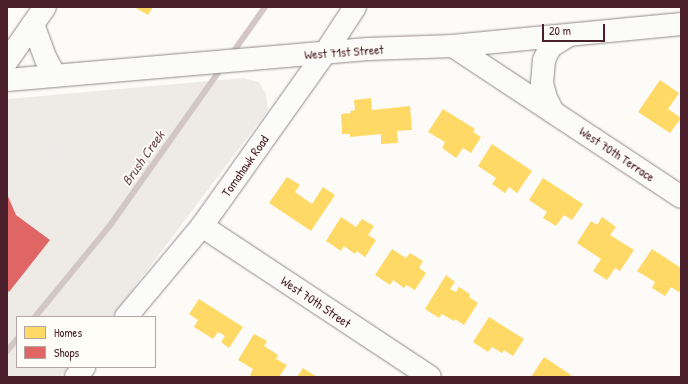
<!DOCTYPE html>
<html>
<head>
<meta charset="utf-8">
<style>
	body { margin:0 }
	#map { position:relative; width:688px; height:384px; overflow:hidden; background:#fcfbf8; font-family:"Patrick Hand",sans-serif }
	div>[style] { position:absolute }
	.built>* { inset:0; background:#eeebe7 }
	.green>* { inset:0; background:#eeeae8 }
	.homes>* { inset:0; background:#ffd966 }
	.shops>* { inset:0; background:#e06666 }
	.stream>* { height:6px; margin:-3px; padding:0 3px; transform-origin:3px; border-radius:3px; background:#d2c7c6 }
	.roads { filter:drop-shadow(0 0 1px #928a8b) drop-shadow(0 0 1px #928a8b) }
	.minor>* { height:22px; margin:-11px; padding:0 11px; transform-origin:11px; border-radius:11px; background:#fbfbf9 }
	.tertiary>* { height:22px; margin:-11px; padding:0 11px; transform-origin:11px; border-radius:11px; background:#fbfbf9 }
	span { translate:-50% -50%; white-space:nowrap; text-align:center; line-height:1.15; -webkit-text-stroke:4px #fdfcf7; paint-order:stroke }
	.street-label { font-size:13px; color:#4a1f2b }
	.water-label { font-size:14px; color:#73525a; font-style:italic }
	.frame { position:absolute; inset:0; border:8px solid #4a1f2b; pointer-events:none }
	.legend { position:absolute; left:16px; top:316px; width:140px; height:52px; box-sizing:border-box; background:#fdfcf7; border:1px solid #b5a4a5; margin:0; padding:5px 7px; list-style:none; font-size:12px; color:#4a1f2b }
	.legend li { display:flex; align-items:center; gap:8px; height:20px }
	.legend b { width:20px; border:1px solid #b5a4a5 }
	.scale { position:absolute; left:542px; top:24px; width:63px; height:18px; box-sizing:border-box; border:2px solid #4a1f2b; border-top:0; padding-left:5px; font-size:12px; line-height:14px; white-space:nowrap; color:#4a1f2b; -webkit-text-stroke:3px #fdfcf7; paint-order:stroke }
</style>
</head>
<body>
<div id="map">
	<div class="built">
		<i style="clip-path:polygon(243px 78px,259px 82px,266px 94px,268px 110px,112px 317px,17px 317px,17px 367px,69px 367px,60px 377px,7px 377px,7px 99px)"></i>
	</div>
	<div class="green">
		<i style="clip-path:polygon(64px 141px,68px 144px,68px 148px,50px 171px,46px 172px,34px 155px,33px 146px)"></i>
	</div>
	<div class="homes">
		<i style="clip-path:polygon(134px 7px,153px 7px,148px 15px)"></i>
		<i style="clip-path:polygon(660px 80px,679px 93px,668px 109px,681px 118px,670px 133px,638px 112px)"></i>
		<i style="clip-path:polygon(371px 98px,372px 110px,410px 106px,412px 130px,397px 131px,398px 143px,381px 144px,381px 134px,350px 137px,350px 134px,342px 134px,341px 114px,351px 113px,350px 111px,355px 110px,354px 100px)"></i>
		<i style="clip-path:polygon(443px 109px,475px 129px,473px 132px,481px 137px,471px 153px,463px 148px,456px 158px,442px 148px,445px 142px,428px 132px)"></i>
		<i style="clip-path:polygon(492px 144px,532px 171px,517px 193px,509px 187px,505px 193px,492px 184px,496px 178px,478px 166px)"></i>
		<i style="clip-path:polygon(287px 177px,300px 185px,295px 192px,312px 204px,323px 187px,335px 195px,311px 231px,269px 203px)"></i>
		<i style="clip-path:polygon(543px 178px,583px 204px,572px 220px,564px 215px,556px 226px,543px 218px,547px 212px,529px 200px)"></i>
		<i style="clip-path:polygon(341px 217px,356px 227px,362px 219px,374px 226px,368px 235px,376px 240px,365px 257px,357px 251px,355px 254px,344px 246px,341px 251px,326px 241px)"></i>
		<i style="clip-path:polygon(602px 217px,616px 227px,610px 235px,634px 250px,620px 271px,615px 268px,607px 280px,593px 271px,601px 259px,577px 243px,591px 221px,597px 225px)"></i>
		<i style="clip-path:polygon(392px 249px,406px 258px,410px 253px,423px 261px,419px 268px,426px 273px,415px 290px,406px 285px,404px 288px,393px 280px,390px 285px,375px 275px)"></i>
		<i style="clip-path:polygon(652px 249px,681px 268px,681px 289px,679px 292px,671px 287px,665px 296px,652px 288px,655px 282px,637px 271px)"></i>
		<i style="clip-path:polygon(446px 275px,455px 282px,450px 289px,456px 292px,459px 287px,470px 294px,469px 297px,478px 303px,464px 325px,455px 319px,454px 321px,442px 314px,439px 318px,425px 309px)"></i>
		<i style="clip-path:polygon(199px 299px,243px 327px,229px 348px,221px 342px,225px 336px,218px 332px,213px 339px,194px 327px,198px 320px,189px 314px)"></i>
		<i style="clip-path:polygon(489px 317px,524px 339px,513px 356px,504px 350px,502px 353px,492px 347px,488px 352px,473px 342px)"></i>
		<i style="clip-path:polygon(254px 334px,267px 341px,264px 346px,278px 355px,276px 359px,287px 365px,279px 377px,253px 377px,250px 375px,253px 369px,238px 360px)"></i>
		<i style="clip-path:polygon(544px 357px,571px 375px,570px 377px,531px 377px)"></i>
		<i style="clip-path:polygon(303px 368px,317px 377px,297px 377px)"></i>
	</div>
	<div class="shops">
		<i style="clip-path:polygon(7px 194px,16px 215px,50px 240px,9px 292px,7px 290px)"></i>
	</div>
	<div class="stream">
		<i style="left:231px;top:55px;width:59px;rotate:-54.7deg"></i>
		<i style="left:35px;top:317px;width:120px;rotate:-50.7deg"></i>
		<i style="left:111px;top:224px;width:192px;rotate:-54.7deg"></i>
		<i style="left:7px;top:351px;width:16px;rotate:-50deg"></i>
	</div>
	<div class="roads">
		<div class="minor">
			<i style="left:33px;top:24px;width:37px;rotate:70deg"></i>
			<i style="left:46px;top:59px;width:19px;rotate:62deg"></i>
			<i style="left:453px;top:46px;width:273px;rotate:33.5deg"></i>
			<i style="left:7px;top:61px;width:66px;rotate:-54.9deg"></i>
			<i style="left:553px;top:112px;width:16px;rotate:-117deg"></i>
			<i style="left:546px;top:98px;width:16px;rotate:-105deg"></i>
			<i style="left:542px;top:83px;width:23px;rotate:-85deg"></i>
			<i style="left:544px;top:60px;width:14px;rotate:-65deg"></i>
			<i style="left:550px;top:47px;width:22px;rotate:-32deg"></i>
			<i style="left:202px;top:226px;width:273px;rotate:33.5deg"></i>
		</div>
		<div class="tertiary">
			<i style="left:7px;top:80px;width:362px;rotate:-4.9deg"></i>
			<i style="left:368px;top:49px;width:85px;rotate:-2deg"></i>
			<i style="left:453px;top:46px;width:229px;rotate:-5.5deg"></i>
			<i style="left:126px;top:317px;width:119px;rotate:-50.1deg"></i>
			<i style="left:202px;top:226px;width:212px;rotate:-54.6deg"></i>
			<i style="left:325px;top:53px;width:55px;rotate:-56.9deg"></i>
			<i style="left:76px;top:377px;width:13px;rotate:-51deg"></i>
		</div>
	</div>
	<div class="street-label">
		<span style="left:344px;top:52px;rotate:-4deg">West 71st Street</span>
		<span style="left:617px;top:154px;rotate:34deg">West 70th Terrace</span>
		<span style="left:245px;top:166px;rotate:-55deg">Tomahawk Road</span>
		<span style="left:316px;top:302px;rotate:34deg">West 70th Street</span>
	</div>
	<div class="water-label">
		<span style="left:143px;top:158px;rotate:-55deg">Brush Creek</span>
	</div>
	<div class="frame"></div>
	<ul class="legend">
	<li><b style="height:11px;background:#ffd966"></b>Homes</li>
	<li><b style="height:11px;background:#e06666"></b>Shops</li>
	</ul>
	<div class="scale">20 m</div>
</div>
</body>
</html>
